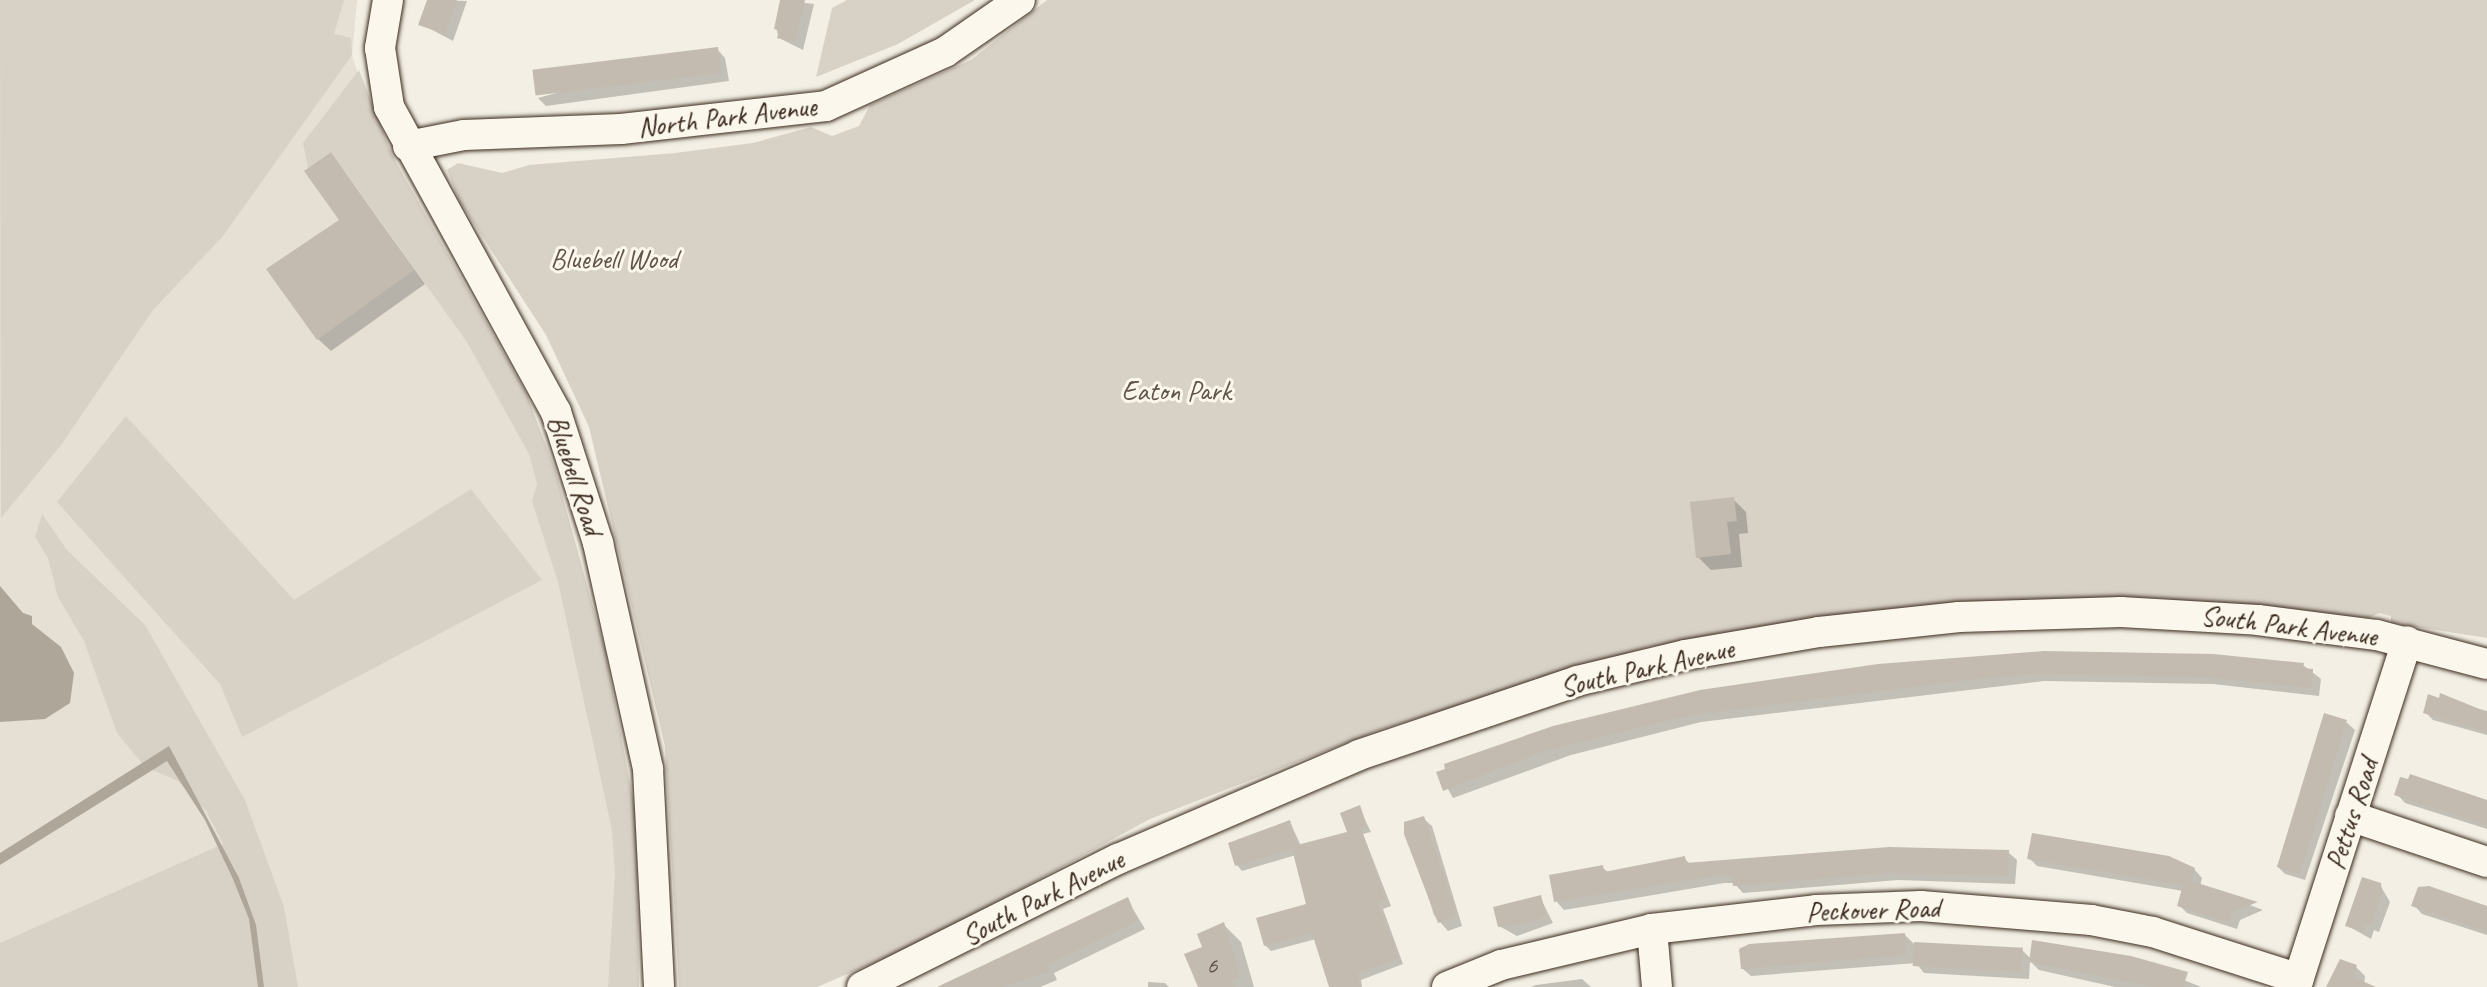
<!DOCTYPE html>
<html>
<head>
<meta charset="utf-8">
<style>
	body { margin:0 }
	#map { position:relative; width:2487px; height:987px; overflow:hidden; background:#f3efe4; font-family:Caveat,sans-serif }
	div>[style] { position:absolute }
	.built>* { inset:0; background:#e5dfd4 }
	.green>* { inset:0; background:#d8d1c6 }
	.water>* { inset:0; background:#afa69a }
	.shadow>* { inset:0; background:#0003 }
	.building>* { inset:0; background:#c3bbb0; transform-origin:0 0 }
	.roads { filter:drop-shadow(0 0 2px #3b2a1e) drop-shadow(0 0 2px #3b2a1e) }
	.minor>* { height:30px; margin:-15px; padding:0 15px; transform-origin:15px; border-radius:15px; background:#fbf7ec }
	span { translate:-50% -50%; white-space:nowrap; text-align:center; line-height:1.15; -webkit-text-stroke:6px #fbf7ec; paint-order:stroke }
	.number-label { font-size:24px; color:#5d4e42 }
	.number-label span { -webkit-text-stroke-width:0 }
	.street-label { font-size:28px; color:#3b2a1e }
	.park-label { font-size:28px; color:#625448 }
</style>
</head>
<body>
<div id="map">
	<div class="built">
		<i style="clip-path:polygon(0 0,357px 0,352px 55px,384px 154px,496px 351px,609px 698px,633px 987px,0 987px)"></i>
	</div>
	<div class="green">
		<i style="clip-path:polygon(0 0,344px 0,334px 34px,351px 38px,352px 55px,223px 236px,153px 310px,61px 445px,1px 518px)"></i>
		<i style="clip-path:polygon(847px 0,975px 0,898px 44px,816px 77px,832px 8px)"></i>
		<i style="clip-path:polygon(1047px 0,2487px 0,2487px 638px,2391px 623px,2391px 616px,2379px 613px,2369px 618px,2160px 598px,2004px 601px,1648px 647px,1382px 729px,1150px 819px,927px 940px,817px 987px,679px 987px,665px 746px,589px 427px,546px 335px,460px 202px,447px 170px,458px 163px,502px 173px,529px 165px,675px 153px,753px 143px,811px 127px,832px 136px,859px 126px,870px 105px,971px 60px)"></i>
		<i style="clip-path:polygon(359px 70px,392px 155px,526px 393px,555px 469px,605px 650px,636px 815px,639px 987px,608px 987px,615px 874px,612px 830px,558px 582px,532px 501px,537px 484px,529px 454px,467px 342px,331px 152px,308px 168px,303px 143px)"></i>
		<i style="clip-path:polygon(126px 416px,294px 600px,471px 489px,542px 580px,242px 737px,220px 684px,57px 502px)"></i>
		<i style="clip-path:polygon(42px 514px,67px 550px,145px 625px,245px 800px,284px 907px,298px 987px,0 987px,0 943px,223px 844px,207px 812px,178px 781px,145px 767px,117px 733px,84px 641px,58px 597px,48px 558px,35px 537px)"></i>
	</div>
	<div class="water">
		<i style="clip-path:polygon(0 586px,23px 613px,32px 616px,32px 624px,61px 647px,74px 673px,70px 703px,45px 719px,0 722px)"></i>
		<i style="clip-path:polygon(169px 746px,239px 878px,256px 925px,264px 987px,258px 987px,249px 919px,233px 879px,205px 820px,167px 761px,0 865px,0 853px)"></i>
	</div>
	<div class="shadow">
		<i style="clip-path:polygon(429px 0,467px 1px,453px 41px,421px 24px)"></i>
		<i style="clip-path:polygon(782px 0,814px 4px,803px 50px,779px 38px,776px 28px)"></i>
		<i style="clip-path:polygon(717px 49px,725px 58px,729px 81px,546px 106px,538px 98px)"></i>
		<i style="clip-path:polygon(331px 154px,425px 284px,331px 351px,318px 339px,342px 220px)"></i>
		<i style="clip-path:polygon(1733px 499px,1746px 512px,1748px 533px,1739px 534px,1742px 567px,1711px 570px,1698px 557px)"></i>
		<i style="clip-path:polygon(2303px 665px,2321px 679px,2319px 696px,2213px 684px,2044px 681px,1701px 722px,1571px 755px,1453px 798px,1439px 773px,1878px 666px)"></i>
		<i style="clip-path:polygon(2430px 697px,2487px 711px,2487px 735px,2433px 720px,2425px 712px)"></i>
		<i style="clip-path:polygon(2346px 722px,2355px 730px,2305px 880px,2285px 874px,2277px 866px)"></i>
		<i style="clip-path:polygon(2397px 794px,2487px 803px,2487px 829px,2405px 803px)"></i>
		<i style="clip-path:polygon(1359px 808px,1371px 832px,1363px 834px,1391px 906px,1383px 909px,1403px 964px,1361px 980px,1362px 987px,1331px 987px,1316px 939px,1271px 951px,1265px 945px,1309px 905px,1296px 855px,1242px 871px,1237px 865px,1290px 822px,1301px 846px,1349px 833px)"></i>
		<i style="clip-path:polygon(1423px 818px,1432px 826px,1462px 926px,1448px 931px,1434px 915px,1406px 824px)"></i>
		<i style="clip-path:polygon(2008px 852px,2017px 860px,2015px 884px,1898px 880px,1743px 893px,1734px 883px,1724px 883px,1564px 910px,1556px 901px,1602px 867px,1609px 873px,1684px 858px,1690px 864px)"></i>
		<i style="clip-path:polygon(2029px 858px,2194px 869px,2202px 878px,2200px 886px,2263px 910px,2240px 920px,2237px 929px,2187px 913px,2179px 905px,2183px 891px,2037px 866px)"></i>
		<i style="clip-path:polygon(2380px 885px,2390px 902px,2379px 932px,2374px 930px,2371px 939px,2348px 926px)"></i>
		<i style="clip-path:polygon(1540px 897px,1553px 923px,1517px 936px,1499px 926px)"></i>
		<i style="clip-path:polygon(1127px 899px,1145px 929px,1054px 973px,1057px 980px,1040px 987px,950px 987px)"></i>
		<i style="clip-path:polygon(2414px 905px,2487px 910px,2487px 935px,2422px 914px)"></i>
		<i style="clip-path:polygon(1224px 925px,1241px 942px,1254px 987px,1200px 987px,1205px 948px)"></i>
		<i style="clip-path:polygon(1905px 935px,1914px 944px,2022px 950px,2031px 959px,2130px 958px,2201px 987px,2115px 987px,2039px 970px,2030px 961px,2029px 979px,1924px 973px,1916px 963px,1751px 976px,1742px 968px)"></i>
		<i style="clip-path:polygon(2356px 967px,2365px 976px,2364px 987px,2330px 987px)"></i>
		<i style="clip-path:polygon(1582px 979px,1591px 987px,1531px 987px,1536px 985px)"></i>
		<i style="clip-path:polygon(1148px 982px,1165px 983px,1169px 987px,1148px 987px)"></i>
	</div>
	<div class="building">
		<i style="clip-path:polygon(427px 0,457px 0,445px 34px,418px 25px)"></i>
		<i style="clip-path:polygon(780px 0,805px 0,795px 42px,777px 38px,779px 30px,774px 29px)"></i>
		<i style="left:718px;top:47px;width:26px;height:187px;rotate:83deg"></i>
		<i style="clip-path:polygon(331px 152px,414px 270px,317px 340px,266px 269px,339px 220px,304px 171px)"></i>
		<i style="clip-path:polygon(1734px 497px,1737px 521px,1727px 522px,1731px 554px,1696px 558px,1690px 502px)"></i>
		<i style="clip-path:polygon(2044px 651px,2213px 654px,2304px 663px,2303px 668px,2313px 669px,2312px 688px,2203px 677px,2035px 674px,1977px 679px,1692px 715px,1544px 751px,1443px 791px,1436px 772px,1445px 769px,1444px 764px,1553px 726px,1700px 690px,1878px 664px)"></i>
		<i style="clip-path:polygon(2440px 693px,2487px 712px,2487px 732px,2423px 713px,2428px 694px,2439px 698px)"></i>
		<i style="left:2324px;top:713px;width:24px;height:161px;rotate:17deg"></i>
		<i style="clip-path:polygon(2410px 774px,2487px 800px,2487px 825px,2394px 795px,2400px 777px,2408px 779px)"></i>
		<i style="clip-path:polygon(1360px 805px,1367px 826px,1354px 830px,1361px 828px,1386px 900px,1378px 903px,1399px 958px,1357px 974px,1361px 987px,1329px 987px,1312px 933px,1264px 946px,1256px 918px,1306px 904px,1292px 849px,1235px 866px,1228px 843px,1290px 820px,1297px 845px,1347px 832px,1340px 813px)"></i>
		<i style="clip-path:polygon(1424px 816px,1455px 908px,1455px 918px,1438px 923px,1404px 834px,1404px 822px)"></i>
		<i style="clip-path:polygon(2032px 833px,2169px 856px,2195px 868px,2191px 881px,2258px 902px,2232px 912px,2229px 922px,2177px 906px,2183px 885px,2027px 859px)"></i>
		<i style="clip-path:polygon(1889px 847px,2009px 850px,2008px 876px,1888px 873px,1733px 886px,1732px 875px,1714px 876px,1554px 902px,1549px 875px,1603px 865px,1604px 872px,1685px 856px,1686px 863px)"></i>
		<i style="clip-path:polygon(2362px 877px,2381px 883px,2382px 893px,2371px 925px,2366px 923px,2363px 932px,2345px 926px)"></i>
		<i style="clip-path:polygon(2429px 886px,2487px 906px,2487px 931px,2411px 906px,2418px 887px)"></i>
		<i style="clip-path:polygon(1541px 895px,1546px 915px,1537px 921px,1498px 927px,1493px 907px)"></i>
		<i style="clip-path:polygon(1128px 897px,1138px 921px,1047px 965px,1050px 971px,1003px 987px,937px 987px)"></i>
		<i style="clip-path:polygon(1224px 922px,1240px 977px,1233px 980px,1236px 987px,1198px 987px,1184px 954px,1202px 947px,1197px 934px)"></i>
		<i style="clip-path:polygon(1905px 933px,1906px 955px,1741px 969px,1739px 949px,1749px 944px)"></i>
		<i style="clip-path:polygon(2032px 940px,2131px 956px,2188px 972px,2183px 987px,2154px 987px,2029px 962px)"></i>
		<i style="left:1914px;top:942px;width:109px;height:24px;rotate:3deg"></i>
		<i style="clip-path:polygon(2340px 959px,2357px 965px,2353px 977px,2376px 987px,2326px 987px)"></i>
	</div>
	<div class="roads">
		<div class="minor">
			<i style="left:388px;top:0;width:49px;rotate:99.5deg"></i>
			<i style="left:380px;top:48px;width:60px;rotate:81.3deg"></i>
			<i style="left:389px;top:107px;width:348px;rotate:61.3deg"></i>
			<i style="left:556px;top:412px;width:138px;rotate:72.2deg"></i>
			<i style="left:598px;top:543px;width:231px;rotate:77.5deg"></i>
			<i style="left:648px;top:769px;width:218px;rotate:87.1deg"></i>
			<i style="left:408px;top:146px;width:57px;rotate:-11.1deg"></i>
			<i style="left:464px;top:135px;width:157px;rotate:-2.2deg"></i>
			<i style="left:621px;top:129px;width:206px;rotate:-6.4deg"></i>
			<i style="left:826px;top:106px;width:131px;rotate:-24.4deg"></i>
			<i style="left:945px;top:52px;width:91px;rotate:-34.7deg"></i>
			<i style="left:2350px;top:816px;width:145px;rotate:18.6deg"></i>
			<i style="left:1652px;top:929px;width:58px;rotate:85.1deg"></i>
			<i style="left:862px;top:987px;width:286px;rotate:-26.6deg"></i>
			<i style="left:1118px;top:859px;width:262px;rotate:-23.3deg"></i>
			<i style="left:1359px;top:755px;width:230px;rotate:-18.7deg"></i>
			<i style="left:1577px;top:681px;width:111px;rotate:-13.5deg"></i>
			<i style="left:1685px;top:655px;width:136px;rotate:-9.7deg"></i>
			<i style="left:1819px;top:632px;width:141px;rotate:-6.1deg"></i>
			<i style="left:1959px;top:617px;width:162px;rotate:-1.8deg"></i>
			<i style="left:2121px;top:612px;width:137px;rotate:3.3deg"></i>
			<i style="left:2258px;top:620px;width:120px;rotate:7.2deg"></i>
			<i style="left:2377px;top:635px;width:114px;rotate:14.8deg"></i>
			<i style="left:1447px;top:987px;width:58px;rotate:-22.2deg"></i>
			<i style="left:1501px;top:965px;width:155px;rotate:-13.4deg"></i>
			<i style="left:1652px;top:929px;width:165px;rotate:-6.6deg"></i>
			<i style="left:1816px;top:910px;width:105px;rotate:-2.2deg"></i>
			<i style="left:1921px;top:906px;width:171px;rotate:4.7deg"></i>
			<i style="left:2091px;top:920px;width:63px;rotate:11deg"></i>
			<i style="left:2153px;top:932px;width:153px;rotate:17.8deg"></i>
			<i style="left:2296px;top:987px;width:363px;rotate:-72.2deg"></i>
		</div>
	</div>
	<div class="number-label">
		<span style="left:1212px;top:966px">6</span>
	</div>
	<div class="street-label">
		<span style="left:727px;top:117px;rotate:-7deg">North Park Avenue</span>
		<span style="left:575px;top:475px;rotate:72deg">Bluebell Road</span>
		<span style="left:2289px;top:626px;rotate:7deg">South Park Avenue</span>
		<span style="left:1647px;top:668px;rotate:-13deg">South Park Avenue</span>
		<span style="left:2352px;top:814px;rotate:-72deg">Pettus Road</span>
		<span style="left:1043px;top:898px;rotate:-27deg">South Park Avenue</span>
		<span style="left:1873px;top:910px;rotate:-2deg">Peckover Road</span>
	</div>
	<div class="park-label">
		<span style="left:614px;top:259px">Bluebell Wood</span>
		<span style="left:1176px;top:391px">Eaton Park</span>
	</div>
</div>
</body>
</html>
